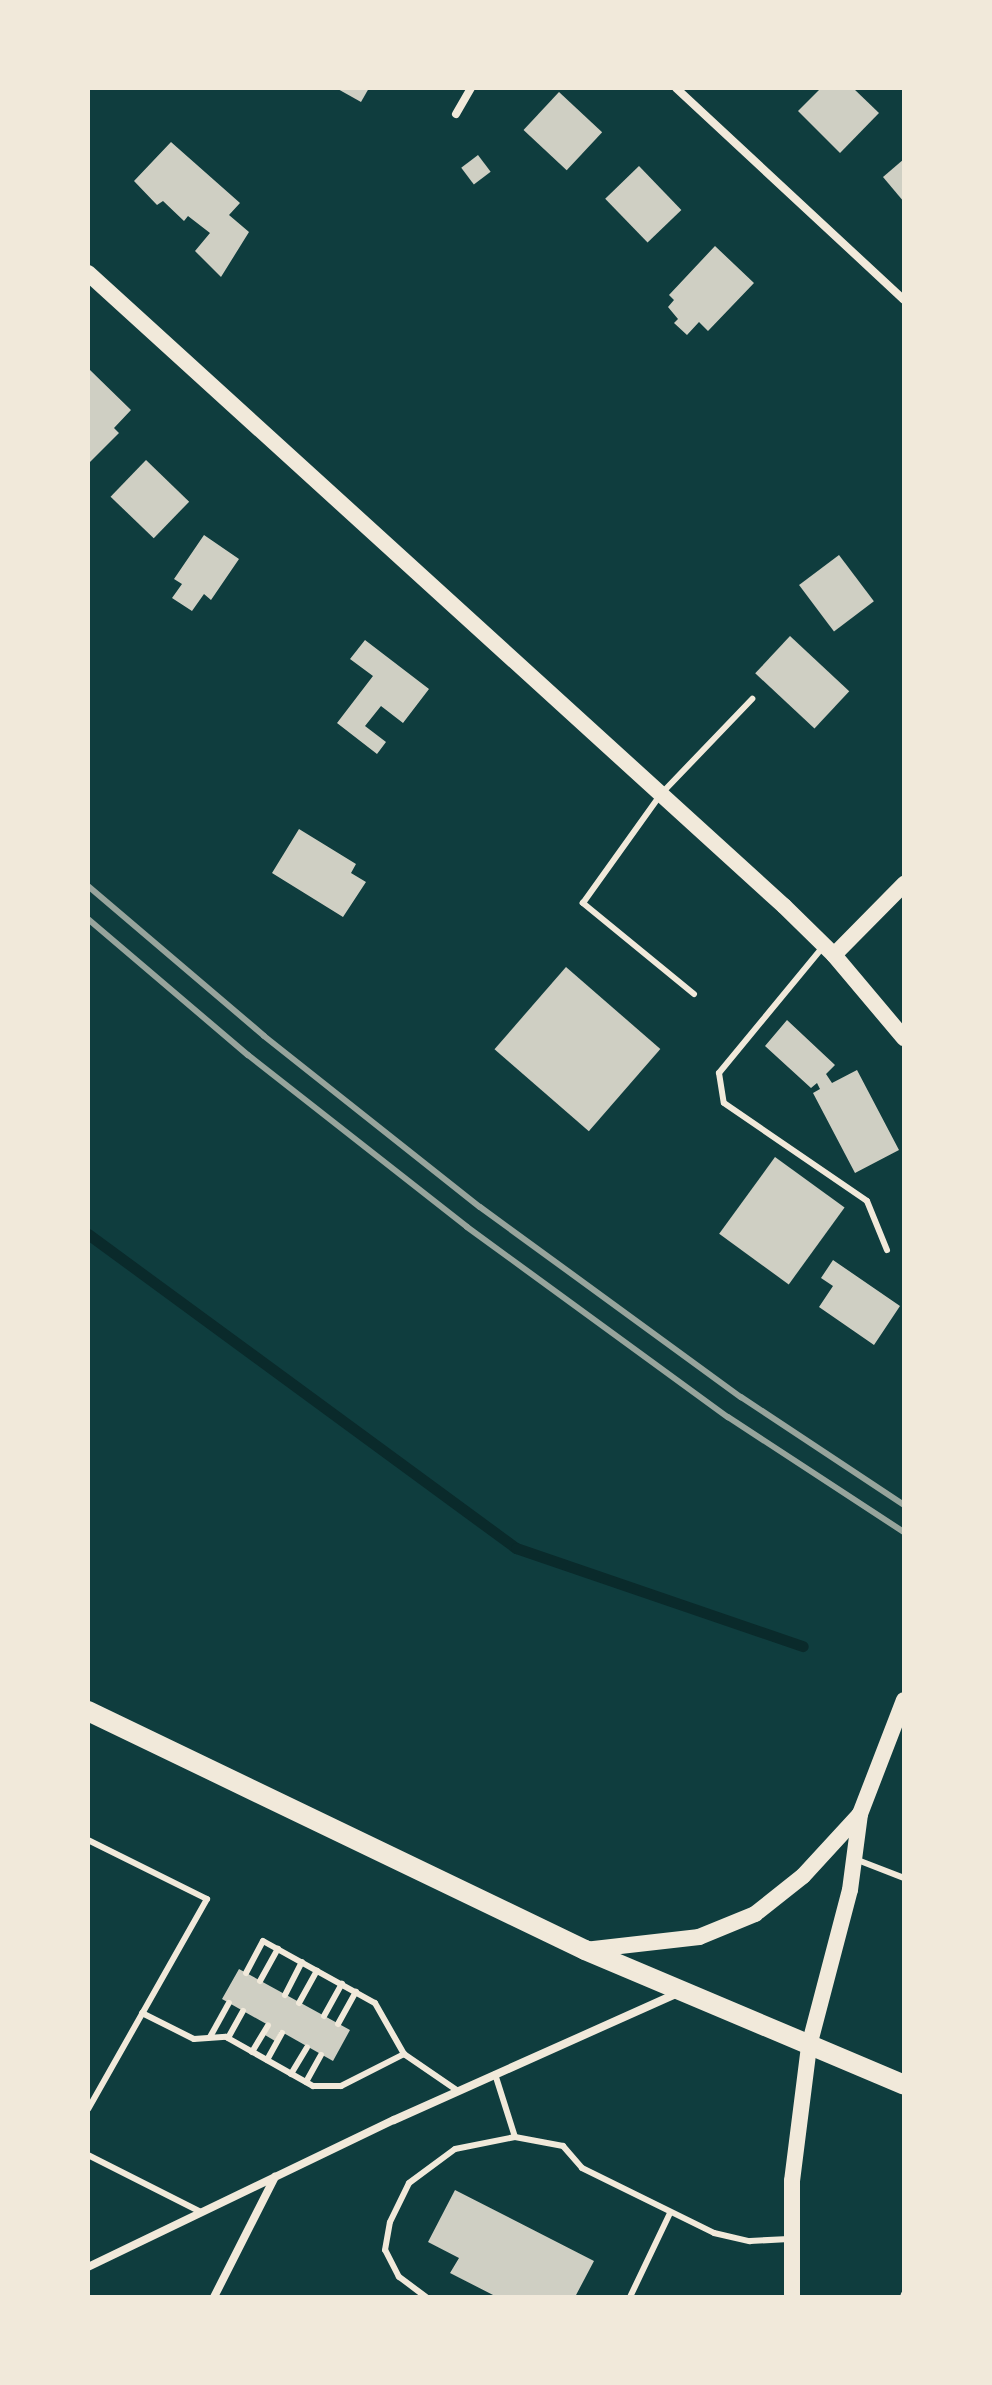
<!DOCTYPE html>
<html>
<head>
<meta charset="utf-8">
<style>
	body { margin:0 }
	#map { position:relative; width:992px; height:2385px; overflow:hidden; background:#0f3d3e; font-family:Signika,sans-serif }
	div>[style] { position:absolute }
	.stream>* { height:11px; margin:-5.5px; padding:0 5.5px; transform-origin:5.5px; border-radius:5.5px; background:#0a2a2b }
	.building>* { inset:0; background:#cfcfc3; transform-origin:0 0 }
	.service>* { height:6px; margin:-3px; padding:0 3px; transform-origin:3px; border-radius:3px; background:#f1e9da }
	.minor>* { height:8px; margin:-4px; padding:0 4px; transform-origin:4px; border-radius:4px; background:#f1e9da }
	.secondary>* { height:16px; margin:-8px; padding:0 8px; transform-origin:8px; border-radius:8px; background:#f1e9da }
	.primary>* { height:20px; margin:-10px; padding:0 10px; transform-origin:10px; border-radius:10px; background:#f1e9da }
	.rail>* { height:6px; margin:-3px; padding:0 3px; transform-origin:3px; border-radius:3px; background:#97a49c }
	span { translate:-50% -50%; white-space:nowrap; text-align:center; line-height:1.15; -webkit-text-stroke:6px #f1e9da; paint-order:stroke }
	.frame { position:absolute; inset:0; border:90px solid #f1e9da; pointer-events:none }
</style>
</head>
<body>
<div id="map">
	<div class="stream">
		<i style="left:88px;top:1234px;width:531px;rotate:36.27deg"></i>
		<i style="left:516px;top:1548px;width:303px;rotate:18.9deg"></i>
	</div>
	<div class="building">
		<i style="clip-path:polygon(336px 88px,369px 88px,361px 102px)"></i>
		<i style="clip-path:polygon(821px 88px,853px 88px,879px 113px,840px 153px,798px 111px)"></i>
		<i style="left:559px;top:92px;width:59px;height:52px;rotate:43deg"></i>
		<i style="clip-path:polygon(171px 142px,240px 203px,229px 215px,249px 232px,221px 277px,195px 251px,210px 233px,188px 216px,184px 221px,163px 201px,157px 205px,134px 181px)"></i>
		<i style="left:478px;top:155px;width:21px;height:21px;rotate:53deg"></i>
		<i style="clip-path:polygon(904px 159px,904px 202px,883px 177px)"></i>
		<i style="left:639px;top:166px;width:61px;height:47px;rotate:46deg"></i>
		<i style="clip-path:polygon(715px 246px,754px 283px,708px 331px,699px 322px,687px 335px,674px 323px,678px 319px,668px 307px,674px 300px,669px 295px)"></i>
		<i style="clip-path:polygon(90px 370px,131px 410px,114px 428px,119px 433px,88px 464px)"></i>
		<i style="left:146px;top:460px;width:60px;height:51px;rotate:44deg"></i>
		<i style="clip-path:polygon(204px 535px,239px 559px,211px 600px,204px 594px,192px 611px,172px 598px,182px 584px,174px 579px)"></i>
		<i style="left:839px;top:555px;width:58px;height:50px;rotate:53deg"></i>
		<i style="left:790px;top:636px;width:81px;height:51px;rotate:43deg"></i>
		<i style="clip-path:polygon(365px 640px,429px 689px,403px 723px,381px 706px,365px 726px,386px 742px,377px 754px,337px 723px,373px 676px,350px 659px)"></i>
		<i style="clip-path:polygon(299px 829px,356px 864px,351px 873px,366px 882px,343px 917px,272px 873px)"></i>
		<i style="left:566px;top:967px;width:125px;height:109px;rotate:41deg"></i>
		<i style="clip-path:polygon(787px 1020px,835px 1065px,826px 1074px,832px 1083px,857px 1070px,899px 1150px,855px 1173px,813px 1093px,820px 1089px,817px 1083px,811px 1088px,765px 1046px)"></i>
		<i style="left:775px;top:1157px;width:86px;height:95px;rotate:36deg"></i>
		<i style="clip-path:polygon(833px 1260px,900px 1306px,874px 1345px,819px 1307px,833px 1286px,821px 1278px)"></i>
		<i style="clip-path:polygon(239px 1969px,350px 2030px,333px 2061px,280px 2031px,275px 2041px,265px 2035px,270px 2026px,222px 1999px)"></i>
		<i style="clip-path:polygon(455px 2190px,594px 2261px,575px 2297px,497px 2297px,450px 2273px,459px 2258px,428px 2242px)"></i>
	</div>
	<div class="service">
		<i style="left:822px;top:948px;width:162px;rotate:129.5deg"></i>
		<i style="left:719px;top:1073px;width:30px;rotate:81deg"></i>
		<i style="left:724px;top:1103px;width:173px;rotate:34.4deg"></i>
		<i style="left:867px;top:1201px;width:53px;rotate:67.8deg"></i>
		<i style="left:694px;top:994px;width:144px;rotate:-140.7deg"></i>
		<i style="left:583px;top:903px;width:134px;rotate:-54.4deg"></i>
		<i style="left:661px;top:794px;width:132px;rotate:-46.2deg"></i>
		<i style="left:88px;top:1840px;width:133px;rotate:26.4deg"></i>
		<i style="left:207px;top:1899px;width:241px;rotate:119.5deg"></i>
		<i style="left:855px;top:1859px;width:53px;rotate:21.2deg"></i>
		<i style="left:246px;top:1973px;width:36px;rotate:-62deg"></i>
		<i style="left:263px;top:1941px;width:128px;rotate:29deg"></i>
		<i style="left:375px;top:2003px;width:59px;rotate:60.4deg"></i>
		<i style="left:404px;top:2054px;width:65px;rotate:34.4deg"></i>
		<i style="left:260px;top:1981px;width:37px;rotate:-61deg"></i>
		<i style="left:285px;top:1995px;width:37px;rotate:-63deg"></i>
		<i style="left:299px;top:2003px;width:37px;rotate:-61deg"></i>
		<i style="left:142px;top:2013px;width:58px;rotate:26.6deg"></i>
		<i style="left:194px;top:2039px;width:32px;rotate:-4deg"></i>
		<i style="left:226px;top:2037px;width:100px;rotate:29.4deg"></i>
		<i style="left:313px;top:2086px;width:28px"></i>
		<i style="left:341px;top:2086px;width:71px;rotate:-26.9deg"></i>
		<i style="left:324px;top:2016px;width:37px;rotate:-61deg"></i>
		<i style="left:338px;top:2024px;width:37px;rotate:-61deg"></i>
		<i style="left:210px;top:2037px;width:39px;rotate:-61deg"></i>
		<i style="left:228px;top:2038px;width:31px;rotate:-61deg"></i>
		<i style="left:252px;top:2052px;width:31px;rotate:-59deg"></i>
		<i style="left:267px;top:2060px;width:31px;rotate:-61deg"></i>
		<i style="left:291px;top:2074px;width:31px;rotate:-59deg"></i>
		<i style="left:495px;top:2074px;width:66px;rotate:72.4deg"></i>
		<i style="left:306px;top:2082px;width:31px;rotate:-61deg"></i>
		<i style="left:88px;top:2155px;width:127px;rotate:26.8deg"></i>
		<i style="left:426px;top:2297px;width:34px;rotate:-143deg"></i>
		<i style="left:399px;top:2277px;width:30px;rotate:-117deg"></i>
		<i style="left:385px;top:2250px;width:28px;rotate:-80deg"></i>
		<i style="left:390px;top:2222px;width:43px;rotate:-64deg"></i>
		<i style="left:409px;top:2183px;width:57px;rotate:-36.5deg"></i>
		<i style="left:455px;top:2149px;width:61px;rotate:-11.3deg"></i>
		<i style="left:515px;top:2137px;width:49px;rotate:10.6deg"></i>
		<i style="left:563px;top:2146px;width:29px;rotate:49deg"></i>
		<i style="left:582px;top:2168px;width:147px;rotate:26.2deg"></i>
		<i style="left:714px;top:2233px;width:37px;rotate:13deg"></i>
		<i style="left:750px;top:2241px;width:39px;rotate:-3deg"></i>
		<i style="left:630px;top:2297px;width:93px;rotate:-64.5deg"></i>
		<i style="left:903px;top:2297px;width:3px;rotate:-72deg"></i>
	</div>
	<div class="minor">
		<i style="left:676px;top:88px;width:311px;rotate:42.9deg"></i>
		<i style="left:456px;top:114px;width:30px;rotate:-60deg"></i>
		<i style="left:88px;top:2267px;width:339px;rotate:-25.7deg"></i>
		<i style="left:394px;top:2120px;width:311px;rotate:-24.1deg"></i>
		<i style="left:214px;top:2297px;width:135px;rotate:-63.1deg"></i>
	</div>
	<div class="secondary">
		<i style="left:88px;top:273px;width:941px;rotate:42.29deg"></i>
		<i style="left:784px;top:906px;width:70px;rotate:44.4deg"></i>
		<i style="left:834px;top:955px;width:109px;rotate:49.9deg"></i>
		<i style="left:834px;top:955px;width:100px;rotate:-45.4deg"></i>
		<i style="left:585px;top:1950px;width:115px;rotate:-6.5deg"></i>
		<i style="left:699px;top:1937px;width:61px;rotate:-22.3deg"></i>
		<i style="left:755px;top:1914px;width:61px;rotate:-38.4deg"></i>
		<i style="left:803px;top:1876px;width:84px;rotate:-47.4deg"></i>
		<i style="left:792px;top:2297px;width:116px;rotate:-90deg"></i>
		<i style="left:792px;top:2181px;width:136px;rotate:-82.8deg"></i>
		<i style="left:809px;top:2046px;width:161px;rotate:-75.3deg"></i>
		<i style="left:850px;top:1890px;width:77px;rotate:-82.5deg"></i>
		<i style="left:860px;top:1814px;width:122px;rotate:-68.9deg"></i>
	</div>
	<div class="primary">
		<i style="left:88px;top:1711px;width:551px;rotate:25.68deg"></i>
		<i style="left:585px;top:1950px;width:346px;rotate:22.9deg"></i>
	</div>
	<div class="rail">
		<i style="left:88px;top:886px;width:231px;rotate:40.4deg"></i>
		<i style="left:264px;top:1036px;width:275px;rotate:38.4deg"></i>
		<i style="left:480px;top:1207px;width:323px;rotate:36.1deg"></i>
		<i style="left:741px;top:1397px;width:196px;rotate:33.5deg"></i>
		<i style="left:88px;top:919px;width:210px;rotate:40.4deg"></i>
		<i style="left:248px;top:1055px;width:278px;rotate:38.1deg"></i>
		<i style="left:467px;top:1227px;width:323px;rotate:36.1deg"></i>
		<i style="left:728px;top:1417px;width:210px;rotate:33.2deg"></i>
	</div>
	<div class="frame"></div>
</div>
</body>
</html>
